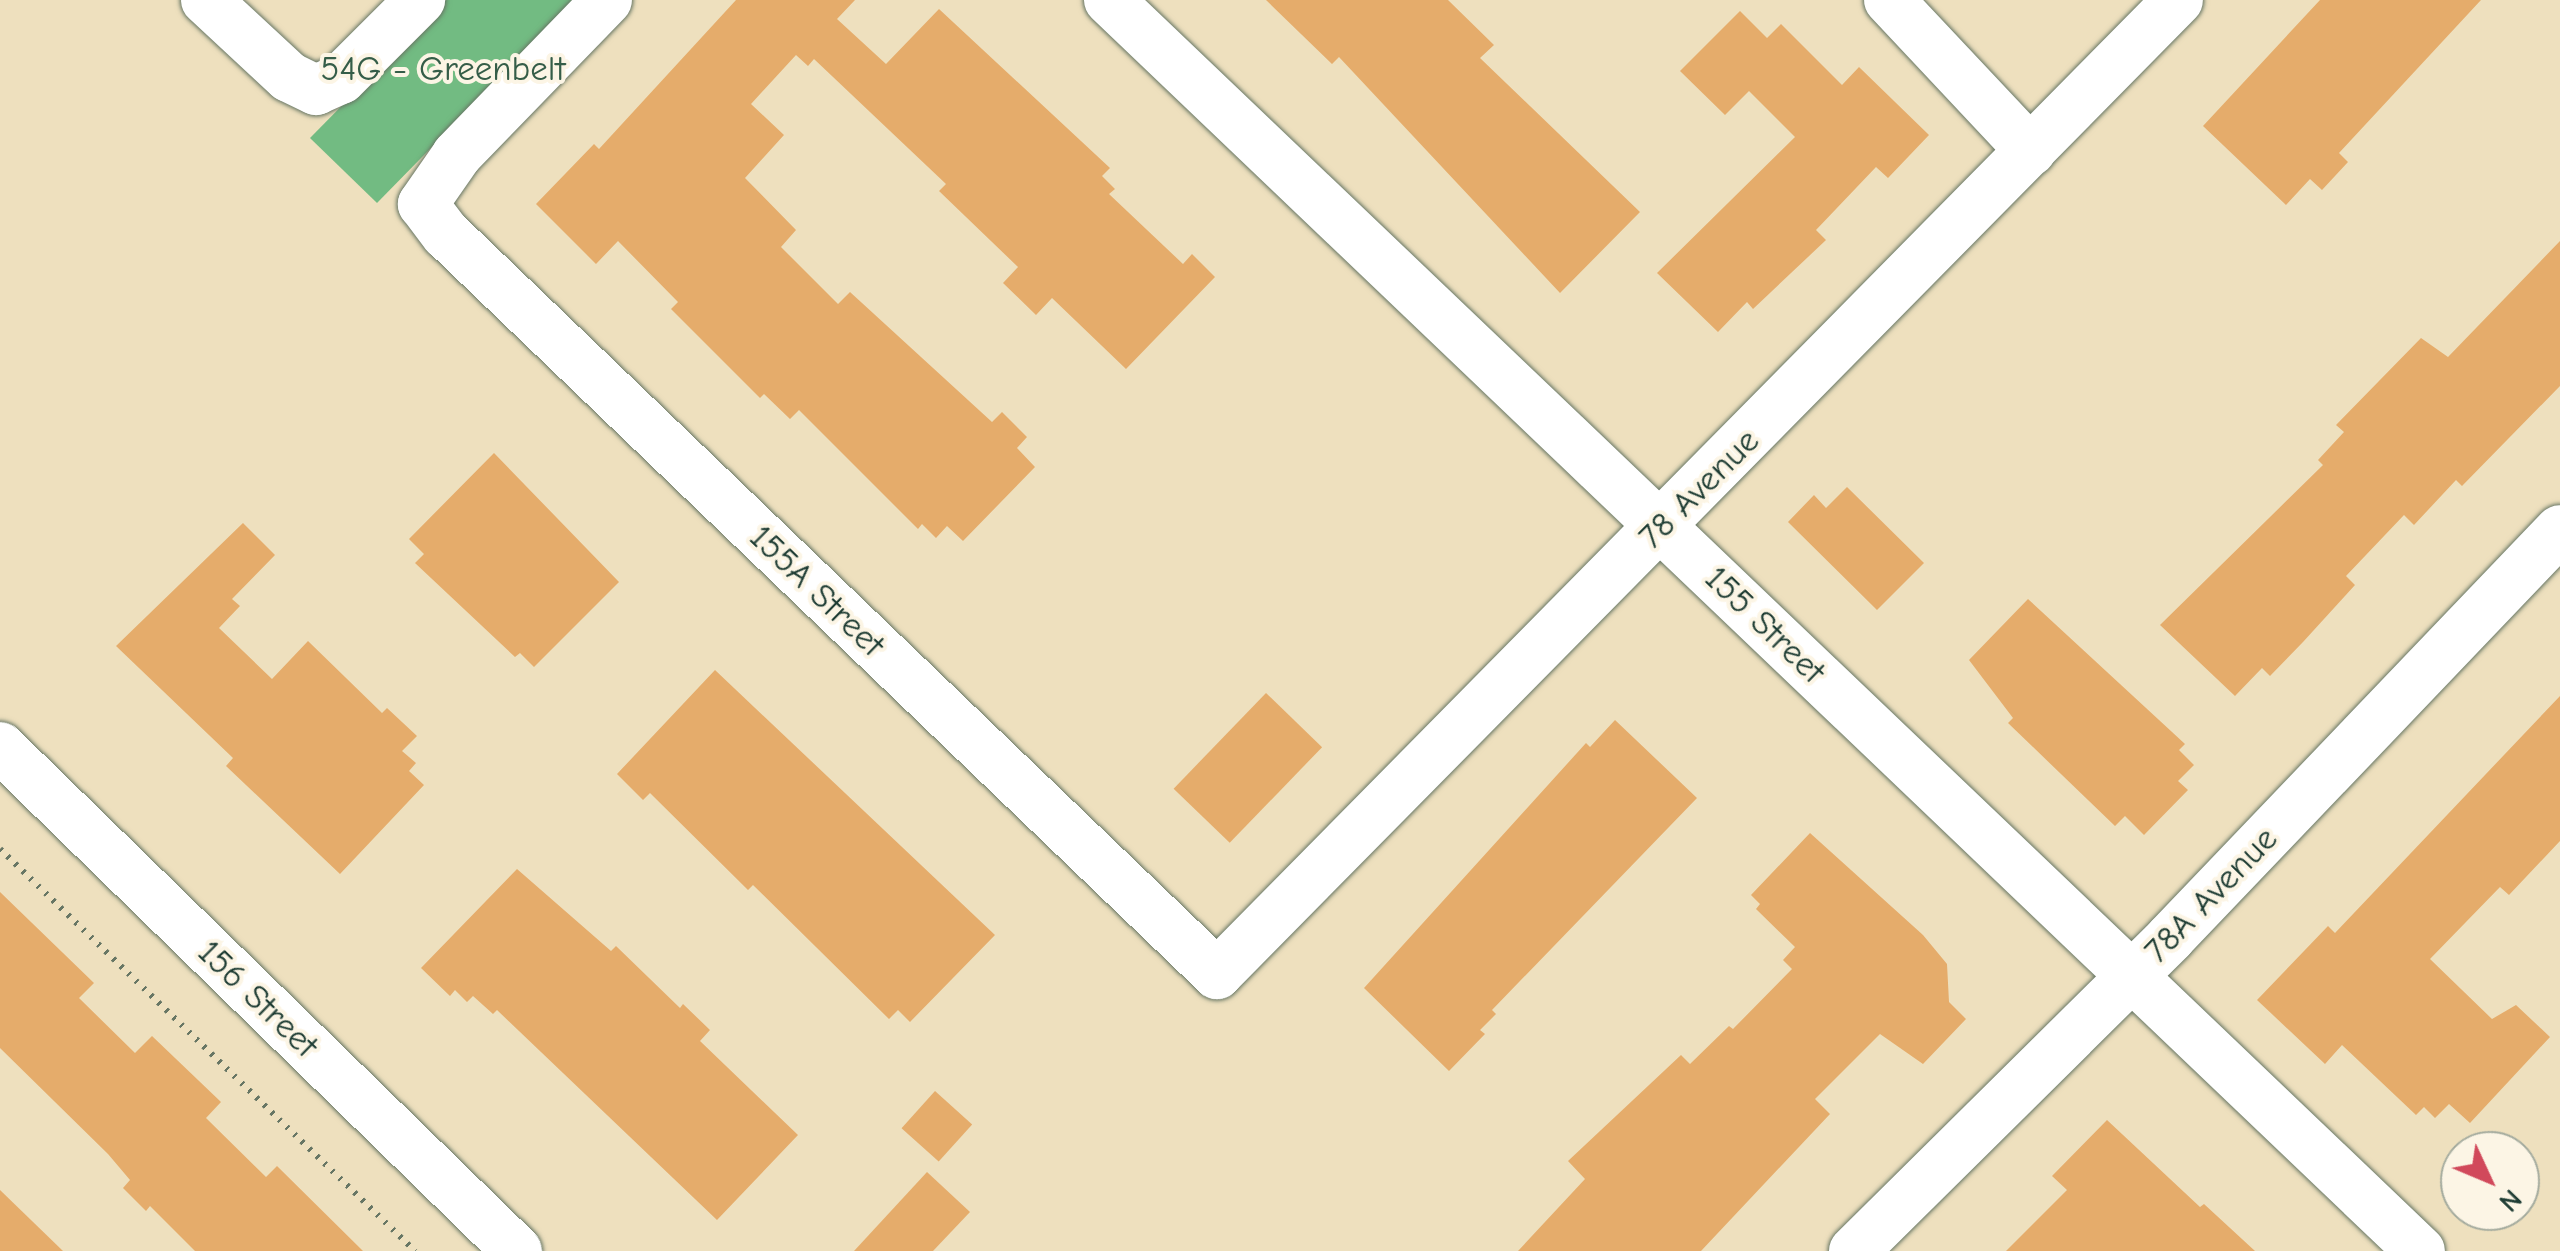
<!DOCTYPE html>
<html>
<head>
<meta charset="utf-8">
<style>
	body { margin:0 }
	#map { position:relative; width:2560px; height:1251px; overflow:hidden; background:#eee0be; font-family:"Comic Neue",sans-serif }
	div>[style] { position:absolute }
	.forest>* { inset:0; background:#72bb82 }
	.building>* { inset:0; background:#e5ac6b; transform-origin:0 0 }
	.path>* { height:6px; margin-top:-3px; transform-origin:0; background:repeating-linear-gradient(90deg,#677664 0 2.5px,transparent 0 10.5px) }
	.roads { filter:drop-shadow(0 0 2px #677664) drop-shadow(0 0 2px #677664) }
	.minor>* { height:50px; margin:-25px; padding:0 25px; transform-origin:25px; border-radius:25px; background:#fff }
	span { translate:-50% -50%; white-space:nowrap; text-align:center; line-height:1.15; -webkit-text-stroke:8px #fcf5e5; paint-order:stroke }
	.park-label { font-size:35px; color:#355d48 }
	.street-label { font-size:35px; color:#1f3d34 }
	.north { position:absolute; left:2440px; top:1131px; width:100px; height:100px; box-sizing:border-box; background:#fcf5e5; border:2px solid #a4ab9e; border-radius:50%; rotate:134deg; font-size:28px; font-weight:700; line-height:40px; text-align:center; color:#1f3d34 }
	.north::after { content:''; display:block; margin:auto; width:35px; height:45px; background:#d1495b; clip-path:polygon(50% 0,100% 100%,50% 72%,0 100%) }
</style>
</head>
<body>
<div id="map">
	<div class="forest">
		<i style="clip-path:polygon(446px 0,576px 0,377px 203px,310px 138px)"></i>
	</div>
	<div class="building">
		<i style="clip-path:polygon(736px 0,855px 0,837px 19px,886px 64px,939px 9px,1110px 168px,1102px 176px,1115px 189px,1109px 194px,1183px 264px,1192px 254px,1215px 277px,1126px 369px,1052px 298px,1036px 315px,1003px 283px,1018px 267px,939px 191px,946px 184px,814px 59px,808px 66px,796px 55px,751px 104px,784px 135px,745px 178px,796px 230px,781px 247px,838px 304px,850px 292px,992px 422px,1002px 412px,1027px 437px,1017px 448px,1035px 467px,963px 541px,947px 526px,936px 538px,922px 524px,918px 529px,799px 410px,790px 419px,764px 394px,760px 398px,671px 309px,678px 302px,618px 241px,596px 264px,536px 204px,594px 144px,599px 149px)"></i>
		<i style="clip-path:polygon(1266px 0,1448px 0,1494px 45px,1480px 58px,1640px 212px,1560px 293px,1339px 57px,1332px 64px)"></i>
		<i style="clip-path:polygon(2320px 0,2481px 0,2339px 153px,2348px 162px,2322px 190px,2310px 179px,2286px 205px,2203px 126px)"></i>
		<i style="clip-path:polygon(1740px 11px,1767px 38px,1781px 24px,1842px 85px,1859px 67px,1929px 135px,1888px 178px,1876px 167px,1816px 230px,1826px 240px,1753px 309px,1747px 302px,1718px 332px,1657px 273px,1795px 137px,1749px 91px,1725px 115px,1680px 71px)"></i>
		<i style="clip-path:polygon(2560px 241px,2560px 386px,2462px 486px,2456px 480px,2414px 525px,2404px 515px,2346px 576px,2355px 585px,2303px 642px,2270px 676px,2262px 668px,2235px 696px,2160px 625px,2323px 465px,2318px 460px,2344px 432px,2336px 425px,2421px 338px,2448px 357px)"></i>
		<i style="clip-path:polygon(494px 453px,619px 582px,534px 667px,520px 653px,515px 657px,415px 563px,424px 554px,409px 539px)"></i>
		<i style="clip-path:polygon(1847px 487px,1924px 563px,1877px 610px,1788px 522px,1814px 495px,1826px 508px)"></i>
		<i style="clip-path:polygon(243px 523px,275px 555px,232px 599px,240px 606px,219px 628px,272px 679px,308px 641px,382px 713px,387px 708px,417px 736px,402px 751px,416px 763px,409px 771px,424px 785px,340px 874px,226px 766px,233px 758px,116px 646px)"></i>
		<i style="clip-path:polygon(2028px 599px,2185px 744px,2179px 750px,2194px 765px,2178px 781px,2188px 790px,2144px 835px,2125px 816px,2115px 826px,2008px 723px,2013px 718px,1969px 660px)"></i>
		<i style="clip-path:polygon(715px 670px,995px 935px,910px 1022px,898px 1010px,889px 1019px,753px 885px,748px 890px,650px 793px,643px 800px,617px 774px)"></i>
		<i style="left:1266px;top:693px;width:78px;height:133px;rotate:44deg"></i>
		<i style="clip-path:polygon(2560px 696px,2560px 841px,2509px 895px,2500px 887px,2430px 959px,2492px 1019px,2516px 1005px,2550px 1037px,2470px 1123px,2449px 1104px,2435px 1118px,2424px 1107px,2416px 1115px,2342px 1045px,2325px 1064px,2257px 1000px,2328px 926px,2335px 933px)"></i>
		<i style="clip-path:polygon(1615px 720px,1697px 798px,1492px 1010px,1496px 1014px,1480px 1030px,1485px 1034px,1449px 1071px,1364px 988px,1586px 743px,1590px 747px)"></i>
		<i style="clip-path:polygon(1810px 833px,1923px 935px,1947px 964px,1949px 1002px,1966px 1019px,1923px 1064px,1880px 1034px,1815px 1099px,1830px 1114px,1701px 1251px,1518px 1251px,1585px 1179px,1568px 1161px,1681px 1055px,1690px 1064px,1729px 1026px,1733px 1029px,1792px 969px,1783px 960px,1795px 947px,1756px 909px,1760px 904px,1751px 895px)"></i>
		<i style="clip-path:polygon(517px 869px,611px 951px,616px 946px,680px 1008px,683px 1004px,710px 1030px,700px 1041px,798px 1135px,717px 1220px,497px 1010px,493px 1014px,473px 996px,467px 1002px,455px 990px,450px 996px,421px 968px)"></i>
		<i style="clip-path:polygon(0 892px,94px 983px,79px 998px,135px 1053px,152px 1036px,221px 1102px,206px 1118px,266px 1177px,277px 1166px,363px 1251px,195px 1251px,150px 1206px,146px 1211px,123px 1188px,130px 1180px,108px 1154px,0 1048px)"></i>
		<i style="left:935px;top:1091px;width:50px;height:50px;rotate:42deg"></i>
		<i style="clip-path:polygon(2107px 1120px,2200px 1207px,2204px 1204px,2255px 1251px,2006px 1251px,2067px 1190px,2052px 1176px)"></i>
		<i style="clip-path:polygon(927px 1172px,970px 1212px,933px 1251px,854px 1251px)"></i>
		<i style="clip-path:polygon(0 1190px,63px 1251px,0 1251px)"></i>
	</div>
	<div class="path">
		<i style="left:0;top:849px;width:578px;rotate:44.09deg"></i>
	</div>
	<div class="roads">
		<div class="minor">
			<i style="left:206px;top:0;width:113px;rotate:42.9deg"></i>
			<i style="left:289px;top:77px;width:30px;rotate:26deg"></i>
			<i style="left:316px;top:90px;width:27px;rotate:-24deg"></i>
			<i style="left:341px;top:79px;width:112px;rotate:-45deg"></i>
			<i style="left:607px;top:0;width:216px;rotate:134.1deg"></i>
			<i style="left:457px;top:155px;width:60px;rotate:124.8deg"></i>
			<i style="left:423px;top:204px;width:38px;rotate:53deg"></i>
			<i style="left:446px;top:234px;width:1069px;rotate:43.82deg"></i>
			<i style="left:1217px;top:974px;width:1368px;rotate:-45.38deg"></i>
			<i style="left:1109px;top:0;width:1812px;rotate:43.66deg"></i>
			<i style="left:1889px;top:0;width:207px;rotate:46.8deg"></i>
			<i style="left:0;top:747px;width:722px;rotate:44.27deg"></i>
			<i style="left:1854px;top:1251px;width:445px;rotate:-44.7deg"></i>
			<i style="left:2170px;top:938px;width:564px;rotate:-46.29deg"></i>
		</div>
	</div>
	<div class="park-label">
		<span style="left:443px;top:69px">54G - Greenbelt</span>
	</div>
	<div class="street-label">
		<span style="left:1699px;top:489px;rotate:-45deg">78 Avenue</span>
		<span style="left:817px;top:591px;rotate:44deg">155A Street</span>
		<span style="left:1765px;top:625px;rotate:44deg">155 Street</span>
		<span style="left:2211px;top:895px;rotate:-46deg">78A Avenue</span>
		<span style="left:258px;top:999px;rotate:44deg">156 Street</span>
	</div>
	<div class="north">N</div>
</div>
</body>
</html>
